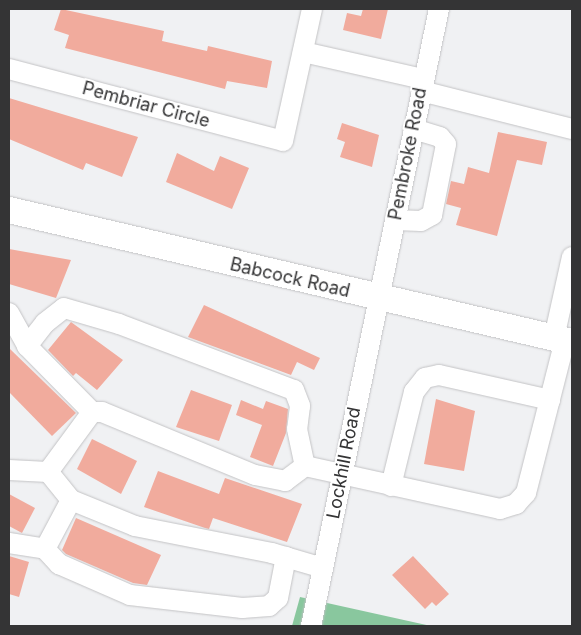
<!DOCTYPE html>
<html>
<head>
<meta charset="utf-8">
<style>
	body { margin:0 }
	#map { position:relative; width:581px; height:635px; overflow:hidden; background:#f0f1f3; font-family:Inter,sans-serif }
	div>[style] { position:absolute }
	.forest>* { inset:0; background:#89c79e }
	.building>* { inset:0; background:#f1ab9d }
	.roads { filter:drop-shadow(0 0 1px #c3c3c5) drop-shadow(0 0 1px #c3c3c5) }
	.minor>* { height:20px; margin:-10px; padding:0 10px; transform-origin:10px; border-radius:10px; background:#fff }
	.major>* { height:26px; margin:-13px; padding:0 13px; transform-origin:13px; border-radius:13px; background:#fff }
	span { translate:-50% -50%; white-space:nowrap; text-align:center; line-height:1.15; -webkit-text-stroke:4px #fff; paint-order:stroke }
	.street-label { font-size:18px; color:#343435 }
	.frame { position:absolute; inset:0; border:10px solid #343435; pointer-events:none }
</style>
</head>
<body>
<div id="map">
	<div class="forest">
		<div style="clip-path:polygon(300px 597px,431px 626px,292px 626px)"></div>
	</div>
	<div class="building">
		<div style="clip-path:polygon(61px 9px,164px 31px,162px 41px,207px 51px,208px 46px,272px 61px,267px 88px,227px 81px,225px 89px,65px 48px,69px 35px,54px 30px)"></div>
		<div style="clip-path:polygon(363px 9px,388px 9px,381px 39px,343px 30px,347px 13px,361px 16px)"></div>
		<div style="clip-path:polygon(9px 98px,138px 137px,122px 177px,86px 163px,83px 170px,9px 139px)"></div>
		<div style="clip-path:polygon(342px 123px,379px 135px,372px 167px,340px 157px,345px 142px,337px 139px)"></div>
		<div style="clip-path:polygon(498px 132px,547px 142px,542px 165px,517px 160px,497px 236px,456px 225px,461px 208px,446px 204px,451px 181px,464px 184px,468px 167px,489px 173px)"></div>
		<div style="clip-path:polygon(177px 153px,214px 171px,220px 156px,249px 168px,232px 209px,166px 182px)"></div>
		<div style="clip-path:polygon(9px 249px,71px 260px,56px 298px,9px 284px)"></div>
		<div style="clip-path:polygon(204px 305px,320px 358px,314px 370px,297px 362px,291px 375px,188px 337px)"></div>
		<div style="clip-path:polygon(71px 322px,123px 360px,97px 390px,76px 373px,73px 376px,48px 350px)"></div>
		<div style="clip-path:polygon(9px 348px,76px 413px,52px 436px,9px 392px)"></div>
		<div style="clip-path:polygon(191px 390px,232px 405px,219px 441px,176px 427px)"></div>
		<div style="clip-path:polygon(436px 399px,475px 411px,464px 471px,424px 464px)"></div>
		<div style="clip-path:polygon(241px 400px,263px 409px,266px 401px,288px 409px,286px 433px,273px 466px,250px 457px,262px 425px,236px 415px)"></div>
		<div style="clip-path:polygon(92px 439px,137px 461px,121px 494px,77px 469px)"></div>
		<div style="clip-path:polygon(158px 471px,219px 494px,225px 478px,302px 504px,287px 542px,213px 518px,209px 529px,205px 528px,144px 507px)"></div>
		<div style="clip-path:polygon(9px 494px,35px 508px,22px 533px,9px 526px)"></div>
		<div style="clip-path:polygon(76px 518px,161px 555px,147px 585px,133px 583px,66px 554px,62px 550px)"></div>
		<div style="clip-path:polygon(9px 556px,29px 562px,19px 597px,9px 594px)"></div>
		<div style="clip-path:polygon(413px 556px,449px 594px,436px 606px,432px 602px,425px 609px,392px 575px)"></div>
	</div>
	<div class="roads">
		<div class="minor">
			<div style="left:303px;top:52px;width:123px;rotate:12.7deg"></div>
			<div style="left:9px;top:69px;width:283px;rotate:14.7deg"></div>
			<div style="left:283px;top:141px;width:135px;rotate:-77.6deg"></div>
			<div style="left:421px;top:91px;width:156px;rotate:14.1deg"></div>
			<div style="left:395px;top:220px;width:26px;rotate:2deg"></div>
			<div style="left:421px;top:221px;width:13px;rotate:-29deg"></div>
			<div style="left:432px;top:215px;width:72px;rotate:-78.8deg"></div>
			<div style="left:446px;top:144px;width:9px;rotate:-131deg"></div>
			<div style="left:440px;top:137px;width:28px;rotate:-163deg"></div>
			<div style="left:9px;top:313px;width:38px;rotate:61deg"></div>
			<div style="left:27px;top:346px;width:29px;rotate:-52deg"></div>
			<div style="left:45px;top:323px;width:24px;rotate:-38deg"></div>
			<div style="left:64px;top:308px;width:57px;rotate:16.2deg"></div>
			<div style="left:119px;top:324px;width:187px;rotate:20.7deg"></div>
			<div style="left:294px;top:390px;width:17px;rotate:69deg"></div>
			<div style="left:300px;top:406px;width:23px;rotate:97deg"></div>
			<div style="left:297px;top:429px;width:38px;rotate:78deg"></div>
			<div style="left:554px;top:338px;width:83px;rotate:-77.5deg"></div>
			<div style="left:27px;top:346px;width:93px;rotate:45.4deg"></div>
			<div style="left:9px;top:470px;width:39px;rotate:3deg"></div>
			<div style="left:391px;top:486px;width:97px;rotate:-76.3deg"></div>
			<div style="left:414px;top:392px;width:18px;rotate:-52deg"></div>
			<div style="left:425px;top:378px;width:14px;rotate:-12deg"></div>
			<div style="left:439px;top:375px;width:114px;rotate:12.7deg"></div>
			<div style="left:9px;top:543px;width:36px;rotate:9deg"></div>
			<div style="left:45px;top:549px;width:55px;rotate:-62deg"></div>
			<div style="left:45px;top:549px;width:21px;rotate:47deg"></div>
			<div style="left:59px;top:564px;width:77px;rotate:23.6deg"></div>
			<div style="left:130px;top:595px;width:113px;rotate:6.6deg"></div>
			<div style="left:242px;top:608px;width:27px;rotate:-4deg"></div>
			<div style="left:269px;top:606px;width:12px;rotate:-42deg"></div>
			<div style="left:278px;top:598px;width:42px;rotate:-79deg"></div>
			<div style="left:323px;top:568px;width:53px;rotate:-163.6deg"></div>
			<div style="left:272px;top:553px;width:140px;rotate:-168.9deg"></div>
			<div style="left:135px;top:526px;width:69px;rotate:-157.9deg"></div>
			<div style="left:71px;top:500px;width:36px;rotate:-129deg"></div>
			<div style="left:48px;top:472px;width:74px;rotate:-53.7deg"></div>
			<div style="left:92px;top:412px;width:10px"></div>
			<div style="left:102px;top:412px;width:165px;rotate:22.4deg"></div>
			<div style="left:255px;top:475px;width:31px;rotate:11deg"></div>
			<div style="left:285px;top:481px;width:25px;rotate:-37deg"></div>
			<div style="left:305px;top:466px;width:200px;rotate:12.4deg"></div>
			<div style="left:500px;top:509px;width:17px;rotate:-17deg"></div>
			<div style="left:516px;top:504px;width:15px;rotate:-48deg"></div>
			<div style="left:526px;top:493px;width:158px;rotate:-75.7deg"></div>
			<div style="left:311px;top:626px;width:630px;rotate:-78.28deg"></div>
		</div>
		<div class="major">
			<div style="left:9px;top:210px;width:578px;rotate:13.2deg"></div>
		</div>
	</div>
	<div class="street-label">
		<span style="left:146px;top:105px;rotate:15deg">Pembriar Circle</span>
		<span style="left:408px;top:154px;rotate:-79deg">Pembroke Road</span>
		<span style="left:290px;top:278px;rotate:13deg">Babcock Road</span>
		<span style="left:344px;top:463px;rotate:-79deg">Lockhill Road</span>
	</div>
	<div class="frame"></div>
</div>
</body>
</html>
